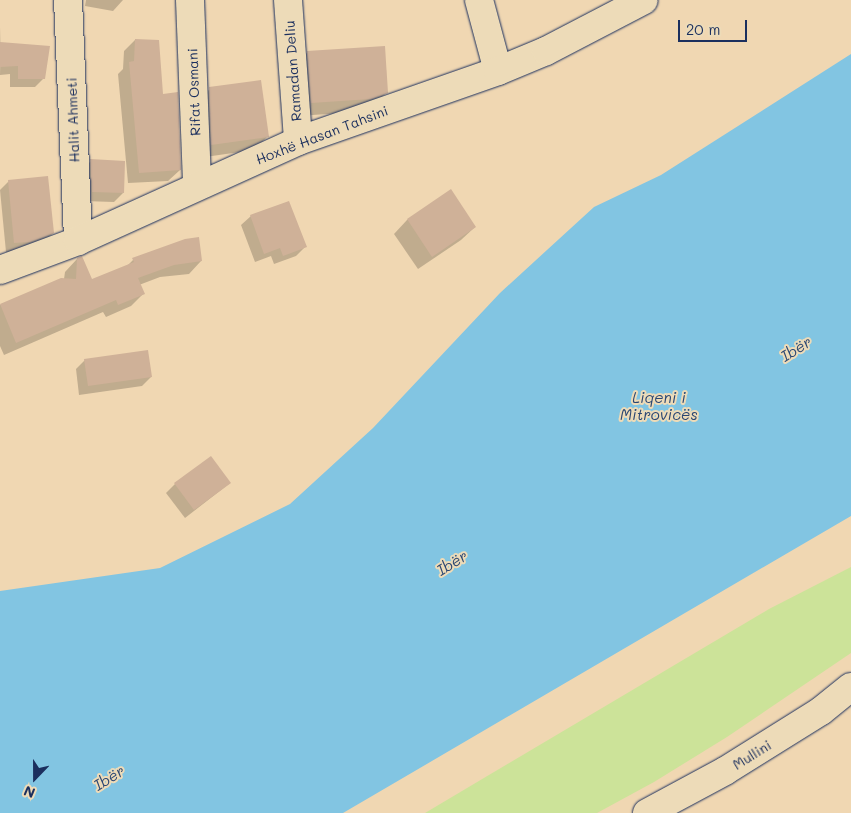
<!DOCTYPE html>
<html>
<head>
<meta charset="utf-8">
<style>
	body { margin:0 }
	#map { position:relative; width:851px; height:813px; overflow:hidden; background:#f0d7b2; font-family:Mali,sans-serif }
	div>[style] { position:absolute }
	.green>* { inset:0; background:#cce399 }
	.water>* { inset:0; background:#82c5e2 }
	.shadow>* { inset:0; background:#0003 }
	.building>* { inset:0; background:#cfb198 }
	.roads { filter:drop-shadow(0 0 1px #1b2f5e) drop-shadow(0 0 1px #1b2f5e) }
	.minor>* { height:28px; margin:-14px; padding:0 14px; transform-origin:14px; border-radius:14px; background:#eddbb8 }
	span { translate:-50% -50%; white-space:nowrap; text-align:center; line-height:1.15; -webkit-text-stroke:4px #eddbb8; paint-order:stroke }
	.street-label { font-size:14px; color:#1b2f5e }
	.water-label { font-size:15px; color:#2a4672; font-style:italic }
	.north { position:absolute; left:10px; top:753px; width:50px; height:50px; -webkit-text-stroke:4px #eddbb8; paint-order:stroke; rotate:202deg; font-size:14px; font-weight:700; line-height:20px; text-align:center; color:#1b2f5e }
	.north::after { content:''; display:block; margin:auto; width:18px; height:22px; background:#1b2f5e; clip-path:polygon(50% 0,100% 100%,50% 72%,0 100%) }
	.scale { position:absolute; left:678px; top:20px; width:69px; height:22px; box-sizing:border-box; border:2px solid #1b2f5e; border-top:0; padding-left:6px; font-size:15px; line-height:18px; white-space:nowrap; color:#1b2f5e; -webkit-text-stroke:4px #eddbb8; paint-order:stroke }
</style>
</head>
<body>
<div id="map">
	<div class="green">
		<div style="clip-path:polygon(851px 567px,851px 653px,727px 737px,654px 782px,597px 813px,425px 813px,769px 609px)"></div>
	</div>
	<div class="water">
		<div style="clip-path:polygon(851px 54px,851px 516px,343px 813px,0 813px,0 591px,160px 568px,290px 504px,373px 428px,500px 293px,594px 207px,661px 175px)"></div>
	</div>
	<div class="shadow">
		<div style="clip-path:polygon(86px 0,123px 0,113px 11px,85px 6px)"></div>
		<div style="clip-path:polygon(1px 26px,1px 43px,43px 79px,35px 87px,10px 87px,10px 74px,0 75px)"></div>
		<div style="clip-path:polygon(135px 40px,162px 95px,180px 170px,168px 181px,128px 183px,118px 74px,123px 69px,124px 51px)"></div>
		<div style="clip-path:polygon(308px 52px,387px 92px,373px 106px,356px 112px,298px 116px,294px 65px)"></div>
		<div style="clip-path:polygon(210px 89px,267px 137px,254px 150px,198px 158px,196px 102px)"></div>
		<div style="clip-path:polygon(91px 161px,123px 193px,114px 202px,83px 201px,82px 170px)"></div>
		<div style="clip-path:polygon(9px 181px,53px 233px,44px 242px,20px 251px,6px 252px,0 190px)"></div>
		<div style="clip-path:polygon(450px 191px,475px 227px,461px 240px,418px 269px,394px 234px,407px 220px)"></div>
		<div style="clip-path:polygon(251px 216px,305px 247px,296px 256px,274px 264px,271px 256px,255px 262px,241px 225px)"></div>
		<div style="clip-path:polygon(77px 259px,91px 281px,127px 266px,133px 260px,201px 261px,189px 274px,160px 277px,139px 285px,143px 294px,131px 306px,106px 317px,103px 312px,4px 355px,0 346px,0 305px,64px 279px,65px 272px)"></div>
		<div style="clip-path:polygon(85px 360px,151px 377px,142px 386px,79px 395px,76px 369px)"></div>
		<div style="clip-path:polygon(230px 483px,185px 518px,166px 493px,175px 484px)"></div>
	</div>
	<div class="building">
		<div style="clip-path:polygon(135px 39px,159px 40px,163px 94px,178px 92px,181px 170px,139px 173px,129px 62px,134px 61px)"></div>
		<div style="clip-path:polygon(0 42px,50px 46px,45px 79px,18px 79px,18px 66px,0 67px)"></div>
		<div style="clip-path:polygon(385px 46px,388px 93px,371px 99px,311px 103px,307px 51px)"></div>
		<div style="clip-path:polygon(261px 80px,269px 137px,211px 145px,209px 87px)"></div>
		<div style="clip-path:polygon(90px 159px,125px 161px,124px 193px,92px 192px)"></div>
		<div style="clip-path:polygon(48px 176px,54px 233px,30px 242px,14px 243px,8px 180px)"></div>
		<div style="clip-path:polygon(451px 189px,476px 227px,432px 257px,407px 219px)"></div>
		<div style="clip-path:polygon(289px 201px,307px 247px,283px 256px,280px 248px,264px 254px,250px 215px)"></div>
		<div style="clip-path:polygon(199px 237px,202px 261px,174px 265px,138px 278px,145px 294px,118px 305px,116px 300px,16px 343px,0 304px,61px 278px,76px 279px,77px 258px,82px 256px,92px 279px,134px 262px,132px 258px,185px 239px)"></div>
		<div style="clip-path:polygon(148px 350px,152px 377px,88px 386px,84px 359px)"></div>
		<div style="clip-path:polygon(211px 456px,231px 483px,194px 510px,174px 483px)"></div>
	</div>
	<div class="roads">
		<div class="minor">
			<div style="left:68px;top:0;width:241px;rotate:87.6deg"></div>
			<div style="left:190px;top:0;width:184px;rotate:87.8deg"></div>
			<div style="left:288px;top:0;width:141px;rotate:85.9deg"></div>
			<div style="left:479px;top:0;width:73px;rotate:75deg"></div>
			<div style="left:0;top:270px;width:83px;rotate:-20.4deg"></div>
			<div style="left:78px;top:241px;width:242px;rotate:-24.4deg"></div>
			<div style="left:298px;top:141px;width:212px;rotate:-19.3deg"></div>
			<div style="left:498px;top:71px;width:52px;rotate:-22.6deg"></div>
			<div style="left:546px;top:51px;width:110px;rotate:-27.5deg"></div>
			<div style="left:647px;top:813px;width:89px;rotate:-28.3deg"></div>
			<div style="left:725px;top:771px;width:113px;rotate:-32deg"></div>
			<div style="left:821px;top:711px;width:38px;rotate:-39deg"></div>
		</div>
	</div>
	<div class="street-label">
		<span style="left:293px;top:71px;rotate:-94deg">Ramadan Deliu</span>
		<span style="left:194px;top:92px;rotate:-92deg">Rifat Osmani</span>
		<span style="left:73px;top:120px;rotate:-92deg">Halit Ahmeti</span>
		<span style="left:322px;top:135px;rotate:-21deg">Hoxhë Hasan Tahsini</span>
		<span style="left:752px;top:755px;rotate:-32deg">Mullini</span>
	</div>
	<div class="water-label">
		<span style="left:796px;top:349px;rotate:-32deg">Ibër</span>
		<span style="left:659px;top:406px">Liqeni i<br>Mitrovicës</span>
		<span style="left:452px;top:563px;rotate:-32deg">Ibër</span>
		<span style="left:109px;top:778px;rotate:-32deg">Ibër</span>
	</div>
	<div class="north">N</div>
	<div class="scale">20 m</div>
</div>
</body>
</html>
